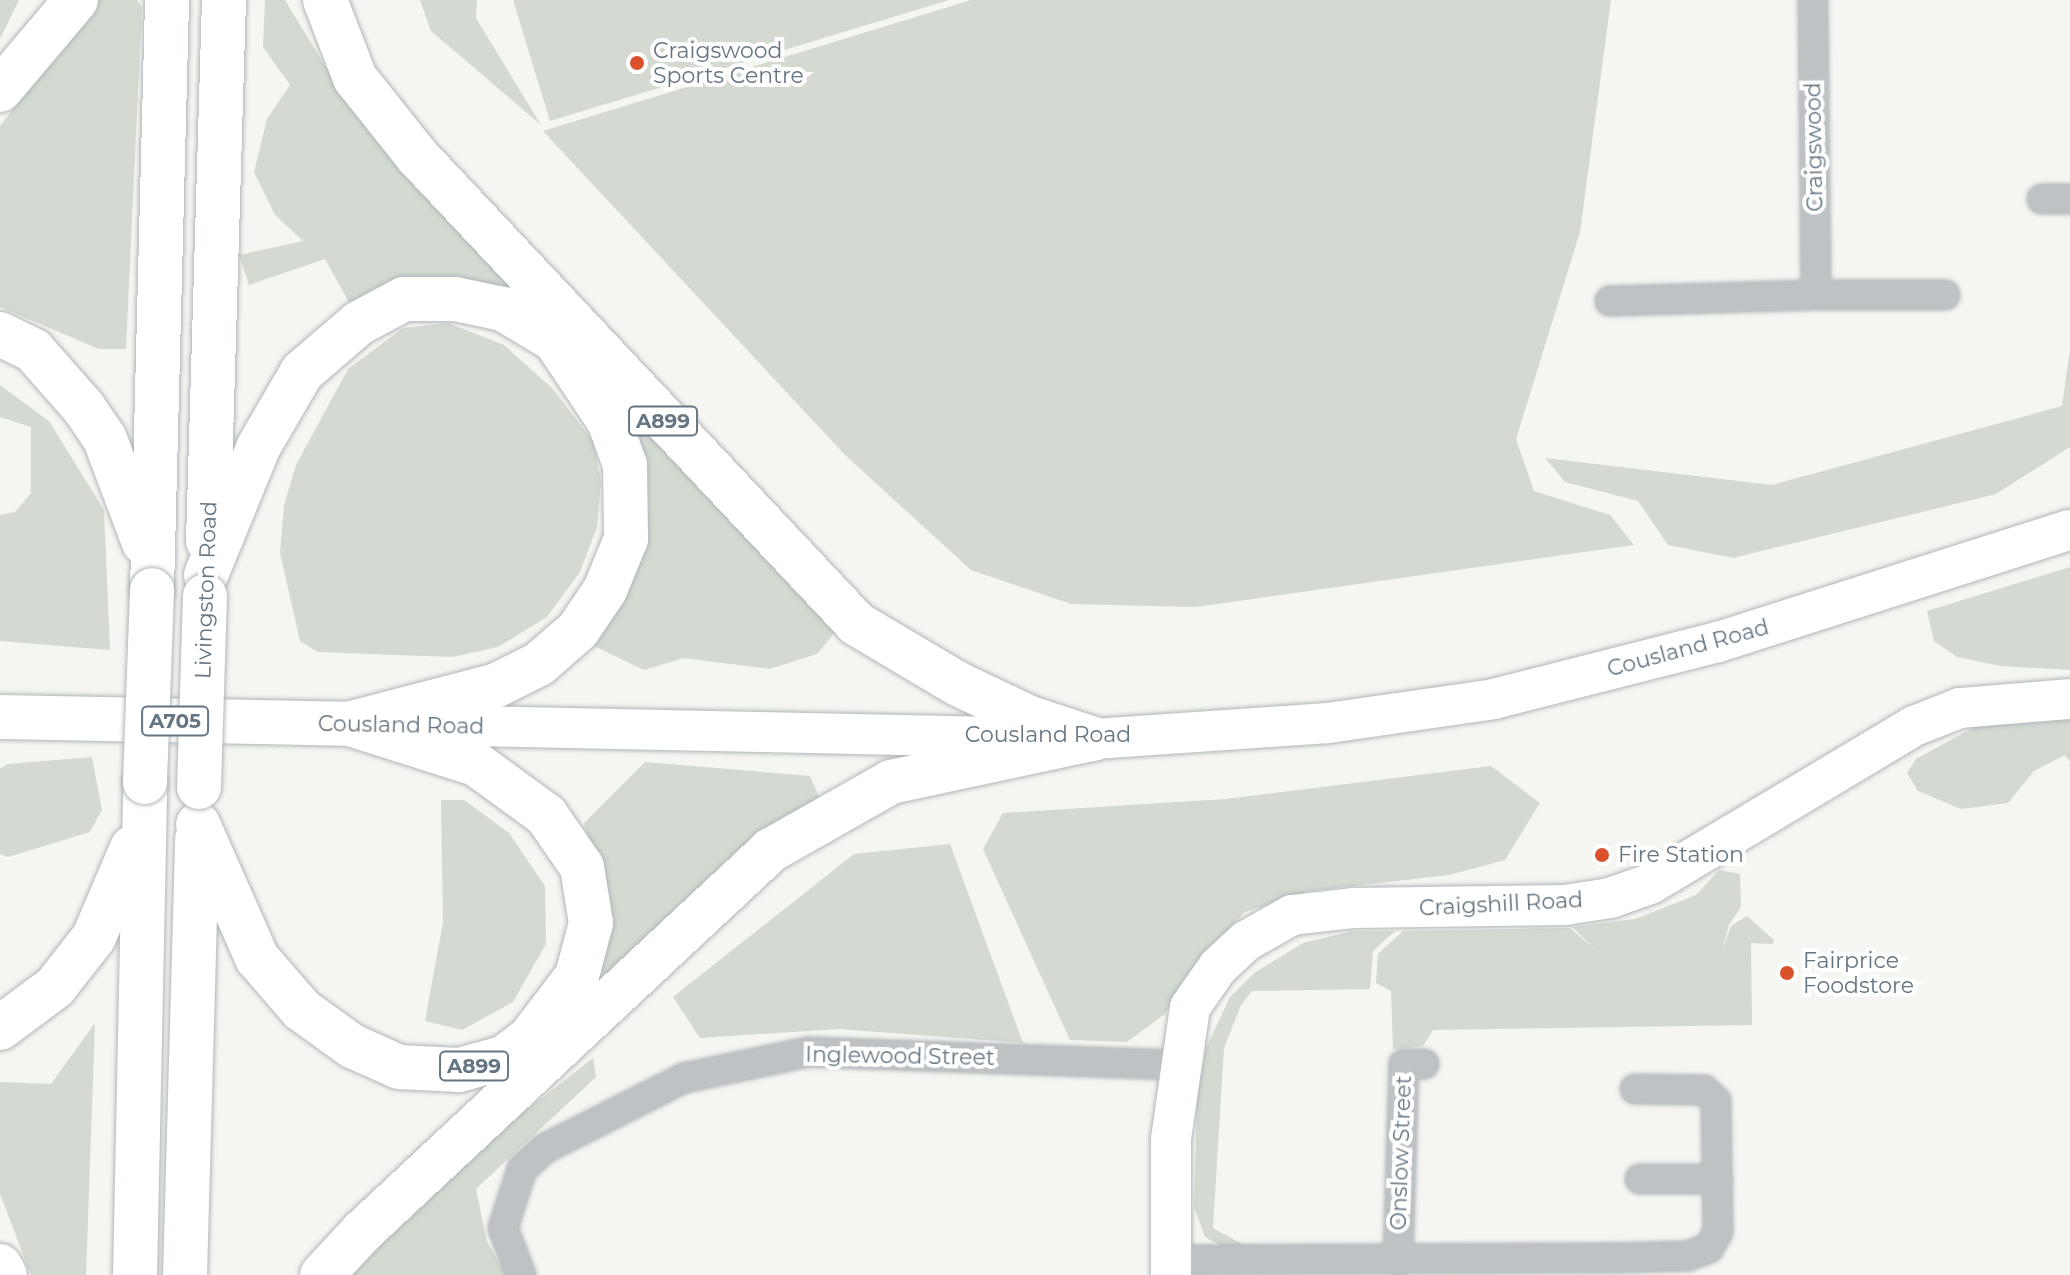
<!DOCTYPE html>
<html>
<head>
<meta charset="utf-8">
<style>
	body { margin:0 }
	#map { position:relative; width:2070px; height:1275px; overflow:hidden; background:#f5f5f1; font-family:Montserrat,sans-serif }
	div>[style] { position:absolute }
	.green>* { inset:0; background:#d4dad1 }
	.roads { filter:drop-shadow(0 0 2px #b0b6ba) drop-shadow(0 0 2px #b0b6ba) }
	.street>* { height:28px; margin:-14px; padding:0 14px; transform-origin:14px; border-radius:14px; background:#bec2c5 }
	.secondary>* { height:40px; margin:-20px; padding:0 20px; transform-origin:20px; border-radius:20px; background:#fff }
	.primary>* { height:44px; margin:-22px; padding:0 22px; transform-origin:22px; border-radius:22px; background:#fff }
	.bridges { filter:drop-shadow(0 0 2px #b1b6b9) drop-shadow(0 0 2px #b1b6b9) }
	.primary-bridge>* { height:44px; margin:-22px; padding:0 22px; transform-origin:22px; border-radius:22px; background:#fff }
	.dots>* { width:22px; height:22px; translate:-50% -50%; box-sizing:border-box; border:4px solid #fff; border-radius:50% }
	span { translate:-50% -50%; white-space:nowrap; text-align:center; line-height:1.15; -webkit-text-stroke:8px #fff; paint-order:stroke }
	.shield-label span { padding:2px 6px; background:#fff; border:2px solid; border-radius:6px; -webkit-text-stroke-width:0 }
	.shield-label { font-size:20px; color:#657581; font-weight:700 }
	.poi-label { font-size:22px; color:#657581 }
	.left { translate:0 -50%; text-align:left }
	.street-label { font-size:22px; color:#657581 }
</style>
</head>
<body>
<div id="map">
	<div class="green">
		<div style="clip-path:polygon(0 0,19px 0,0 39px)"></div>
		<div style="clip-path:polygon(97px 0,137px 0,142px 7px,126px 349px,99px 349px,0 307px,0 126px)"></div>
		<div style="clip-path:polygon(265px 0,285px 0,327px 69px,526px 294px,455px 280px,376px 288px,350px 304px,325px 259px,249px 285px,239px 255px,303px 241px,275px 215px,254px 172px,267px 119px,290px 85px,263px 47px)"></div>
		<div style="clip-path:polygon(420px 0,477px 0,476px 18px,541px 125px,431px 31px)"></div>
		<div style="clip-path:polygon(513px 0,949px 0,550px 121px)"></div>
		<div style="clip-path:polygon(971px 0,1611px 0,1580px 232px,1516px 439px,1534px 491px,1610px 515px,1634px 545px,1196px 607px,1071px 604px,971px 570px,845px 455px,543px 131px)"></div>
		<div style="clip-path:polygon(448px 323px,504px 345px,552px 388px,593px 441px,601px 482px,597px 527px,580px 572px,547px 617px,498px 647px,452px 657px,318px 652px,300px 641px,280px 553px,284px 505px,296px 465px,348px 369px,403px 328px)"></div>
		<div style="clip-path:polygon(2070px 349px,2070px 447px,1996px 494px,1733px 558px,1668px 545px,1638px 501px,1565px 482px,1545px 458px,1772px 485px,2062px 406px)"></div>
		<div style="clip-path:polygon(0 385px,49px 421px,104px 510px,110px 650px,0 641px,0 515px,15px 512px,31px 493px,31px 427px,0 417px)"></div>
		<div style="clip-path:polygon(637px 414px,836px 631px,817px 654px,770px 669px,684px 658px,644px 670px,592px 645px,647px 499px)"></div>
		<div style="clip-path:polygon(2070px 567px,2070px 670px,2001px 666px,1957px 657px,1934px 641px,1927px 611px)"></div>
		<div style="clip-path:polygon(2070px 718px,2070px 762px,2065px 755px,2034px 771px,2008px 803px,1961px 809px,1918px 791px,1907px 773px,1916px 759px,1976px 726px)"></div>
		<div style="clip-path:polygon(92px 757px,102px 810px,90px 832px,8px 857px,0 854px,0 769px,8px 764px)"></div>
		<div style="clip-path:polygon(645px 762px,810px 776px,820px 799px,607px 975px,594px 963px,608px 910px,584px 823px)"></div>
		<div style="clip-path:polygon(1491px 766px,1540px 803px,1505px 860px,1449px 875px,1309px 891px,1245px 912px,1197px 962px,1165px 1014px,1127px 1042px,1070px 1040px,983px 849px,1003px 813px,1225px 799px)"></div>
		<div style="clip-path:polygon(441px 800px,464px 800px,509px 833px,545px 886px,546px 944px,513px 1002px,462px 1030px,425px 1021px,443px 922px)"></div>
		<div style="clip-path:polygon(950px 844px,1023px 1043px,838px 1029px,700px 1038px,673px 997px,854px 854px)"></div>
		<div style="clip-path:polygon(1719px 870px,1740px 874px,1741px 907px,1729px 925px,1722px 951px,1731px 926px,1747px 916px,1774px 940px,1773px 944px,1751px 943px,1752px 1025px,1433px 1030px,1423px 1046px,1393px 1049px,1391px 991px,1376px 983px,1378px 954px,1403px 931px,1570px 928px,1596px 950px,1572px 927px,1635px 919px,1696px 895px)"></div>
		<div style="clip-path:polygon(1353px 931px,1395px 931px,1373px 951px,1370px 989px,1252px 991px,1241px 1005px,1224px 1048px,1213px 1228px,1242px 1244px,1242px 1251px,1228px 1250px,1205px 1237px,1194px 1208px,1197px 1098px,1206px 1048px,1230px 997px,1254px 973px,1303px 943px)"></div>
		<div style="clip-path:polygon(95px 1023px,86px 1275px,31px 1275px,0 1194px,0 1082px,51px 1084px)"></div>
		<div style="clip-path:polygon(593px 1058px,596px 1077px,476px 1189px,487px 1242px,507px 1275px,343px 1275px,393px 1215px)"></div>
	</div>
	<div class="roads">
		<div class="street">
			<div style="left:2042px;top:199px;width:28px"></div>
			<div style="left:1816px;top:295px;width:129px"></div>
			<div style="left:1610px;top:301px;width:206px;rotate:-1.7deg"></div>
			<div style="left:1816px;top:295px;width:295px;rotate:-90.6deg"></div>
			<div style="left:1640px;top:1179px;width:78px"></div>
			<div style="left:1171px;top:1260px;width:447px;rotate:-0.3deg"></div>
			<div style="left:1618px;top:1258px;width:70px;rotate:-1.6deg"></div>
			<div style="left:1688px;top:1256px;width:22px;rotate:-21deg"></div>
			<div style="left:1709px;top:1248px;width:18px;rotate:-61deg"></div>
			<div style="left:1718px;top:1232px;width:131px;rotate:-90.9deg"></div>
			<div style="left:1716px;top:1101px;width:16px;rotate:-137deg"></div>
			<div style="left:1704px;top:1090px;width:69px;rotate:-179.2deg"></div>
			<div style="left:1398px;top:1262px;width:198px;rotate:-88.3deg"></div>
			<div style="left:1404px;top:1064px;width:20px"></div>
			<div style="left:521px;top:1275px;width:50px;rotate:-111deg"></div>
			<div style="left:503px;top:1228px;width:62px;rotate:-72.1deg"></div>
			<div style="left:522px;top:1169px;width:30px;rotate:-42deg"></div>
			<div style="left:544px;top:1149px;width:157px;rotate:-26.9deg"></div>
			<div style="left:684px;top:1078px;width:127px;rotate:-11.8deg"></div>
			<div style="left:808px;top:1052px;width:370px;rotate:2deg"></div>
		</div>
		<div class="secondary">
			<div style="left:377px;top:724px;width:717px;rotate:1.2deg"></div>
			<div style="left:1094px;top:739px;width:235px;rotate:-3.9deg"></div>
			<div style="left:1328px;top:723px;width:168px;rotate:-8.2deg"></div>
			<div style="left:1494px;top:699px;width:231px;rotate:-14.3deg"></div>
			<div style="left:1718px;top:642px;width:369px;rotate:-17.7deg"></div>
			<div style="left:1171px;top:1275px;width:136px;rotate:-90deg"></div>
			<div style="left:1171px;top:1139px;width:133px;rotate:-81.8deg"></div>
			<div style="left:1190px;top:1007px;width:49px;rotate:-55deg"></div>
			<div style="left:1218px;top:967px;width:38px;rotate:-43deg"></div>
			<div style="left:1246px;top:941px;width:53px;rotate:-29.5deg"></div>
			<div style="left:1292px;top:915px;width:61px;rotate:-6.5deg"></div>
			<div style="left:1353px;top:908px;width:212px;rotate:-0.8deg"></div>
			<div style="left:1565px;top:905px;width:46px;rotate:-8.8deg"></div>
			<div style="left:1610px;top:898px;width:42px;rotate:-19.3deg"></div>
			<div style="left:1650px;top:884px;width:308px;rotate:-30.9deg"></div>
			<div style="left:1914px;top:726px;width:49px;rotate:-21.4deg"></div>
			<div style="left:1960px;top:708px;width:110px;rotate:-4.7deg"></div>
		</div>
		<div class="primary">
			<div style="left:325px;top:0;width:84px;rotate:69deg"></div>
			<div style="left:355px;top:78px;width:100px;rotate:51.5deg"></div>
			<div style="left:417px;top:156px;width:642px;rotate:46.77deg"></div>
			<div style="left:857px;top:624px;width:117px;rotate:30.7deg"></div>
			<div style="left:958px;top:684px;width:80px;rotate:25.3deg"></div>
			<div style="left:1030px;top:718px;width:67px;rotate:18.2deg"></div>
			<div style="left:0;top:90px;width:118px;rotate:-49.8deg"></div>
			<div style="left:0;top:334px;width:37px;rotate:26deg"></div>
			<div style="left:33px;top:350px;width:77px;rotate:48.7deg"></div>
			<div style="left:84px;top:408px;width:37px;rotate:56deg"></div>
			<div style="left:105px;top:439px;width:111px;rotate:69.4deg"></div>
			<div style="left:208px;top:541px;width:541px;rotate:-88.31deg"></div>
			<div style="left:206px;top:575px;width:139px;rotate:-67.7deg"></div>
			<div style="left:259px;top:446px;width:86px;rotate:-59.8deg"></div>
			<div style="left:302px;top:372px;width:75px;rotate:-40.7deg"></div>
			<div style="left:359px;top:323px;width:51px;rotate:-28.1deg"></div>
			<div style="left:404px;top:299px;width:51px"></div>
			<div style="left:455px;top:299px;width:49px;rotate:11.8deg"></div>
			<div style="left:503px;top:309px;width:61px;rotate:30.8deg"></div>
			<div style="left:555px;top:340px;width:97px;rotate:56.3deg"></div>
			<div style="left:609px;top:421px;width:47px;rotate:70deg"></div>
			<div style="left:625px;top:465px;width:74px;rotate:89.2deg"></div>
			<div style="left:626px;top:539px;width:55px;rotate:112.4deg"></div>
			<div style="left:605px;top:590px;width:48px;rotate:124deg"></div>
			<div style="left:578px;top:630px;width:52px;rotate:138.9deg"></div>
			<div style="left:539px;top:664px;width:47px;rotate:153.4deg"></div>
			<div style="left:497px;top:685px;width:150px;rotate:165.3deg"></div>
			<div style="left:152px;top:590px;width:590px;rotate:-88.54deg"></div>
			<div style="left:0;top:717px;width:350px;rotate:1.1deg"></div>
			<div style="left:350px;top:724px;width:132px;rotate:17.6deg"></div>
			<div style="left:476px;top:764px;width:87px;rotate:36.1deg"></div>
			<div style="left:546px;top:815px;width:63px;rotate:55.3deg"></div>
			<div style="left:582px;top:867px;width:57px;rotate:80.9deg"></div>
			<div style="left:591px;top:923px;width:55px;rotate:104.8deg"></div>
			<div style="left:577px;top:976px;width:78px;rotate:127.2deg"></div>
			<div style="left:530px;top:1038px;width:34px;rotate:143deg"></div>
			<div style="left:503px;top:1058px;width:46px;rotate:164.7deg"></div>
			<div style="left:459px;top:1070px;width:60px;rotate:-177.1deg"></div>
			<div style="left:399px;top:1067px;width:51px;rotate:-155.9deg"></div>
			<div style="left:352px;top:1046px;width:62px;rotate:-144.2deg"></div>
			<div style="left:302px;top:1010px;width:69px;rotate:-130.9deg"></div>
			<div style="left:257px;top:958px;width:146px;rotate:-113.8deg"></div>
			<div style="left:0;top:1028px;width:69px;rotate:-36.7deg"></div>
			<div style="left:55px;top:987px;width:63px;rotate:-52deg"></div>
			<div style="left:94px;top:937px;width:97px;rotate:-66.9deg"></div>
			<div style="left:0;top:1266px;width:10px;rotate:61deg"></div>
			<div style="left:135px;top:1275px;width:493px;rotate:-88.8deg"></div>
			<div style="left:185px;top:1275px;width:437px;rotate:-88.4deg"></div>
			<div style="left:322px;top:1275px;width:59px;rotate:-47.1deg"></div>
			<div style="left:362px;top:1232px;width:560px;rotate:-43.05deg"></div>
			<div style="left:771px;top:850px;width:138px;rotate:-29.5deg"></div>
			<div style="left:891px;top:782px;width:206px;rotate:-12.1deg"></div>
		</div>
	</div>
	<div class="bridges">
		<div class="primary-bridge">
			<div style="left:145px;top:782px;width:192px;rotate:-87.9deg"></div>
			<div style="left:199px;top:787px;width:191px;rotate:-88.2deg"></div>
		</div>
	</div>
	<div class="dots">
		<div style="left:637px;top:63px;background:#da512c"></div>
		<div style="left:1602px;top:855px;background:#da512c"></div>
		<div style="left:1787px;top:973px;background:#da512c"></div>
	</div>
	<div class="shield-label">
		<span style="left:663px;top:421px">A899</span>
		<span style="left:175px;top:721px">A705</span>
		<span style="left:474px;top:1066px">A899</span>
	</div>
	<div class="poi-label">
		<span class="left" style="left:653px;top:63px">Craigswood<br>Sports Centre</span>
		<span class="left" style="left:1618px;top:855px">Fire Station</span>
		<span class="left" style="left:1803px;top:973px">Fairprice<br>Foodstore</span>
	</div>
	<div class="street-label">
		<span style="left:1814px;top:147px;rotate:-91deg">Craigswood</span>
		<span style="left:206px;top:590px;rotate:-88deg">Livingston Road</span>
		<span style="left:1688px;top:648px;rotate:-15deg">Cousland Road</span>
		<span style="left:401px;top:725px;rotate:1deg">Cousland Road</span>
		<span style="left:1048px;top:735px">Cousland Road</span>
		<span style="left:1501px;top:904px;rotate:-3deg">Craigshill Road</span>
		<span style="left:900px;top:1056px;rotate:1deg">Inglewood Street</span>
		<span style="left:1401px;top:1153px;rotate:-88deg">Onslow Street</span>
	</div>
</div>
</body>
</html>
